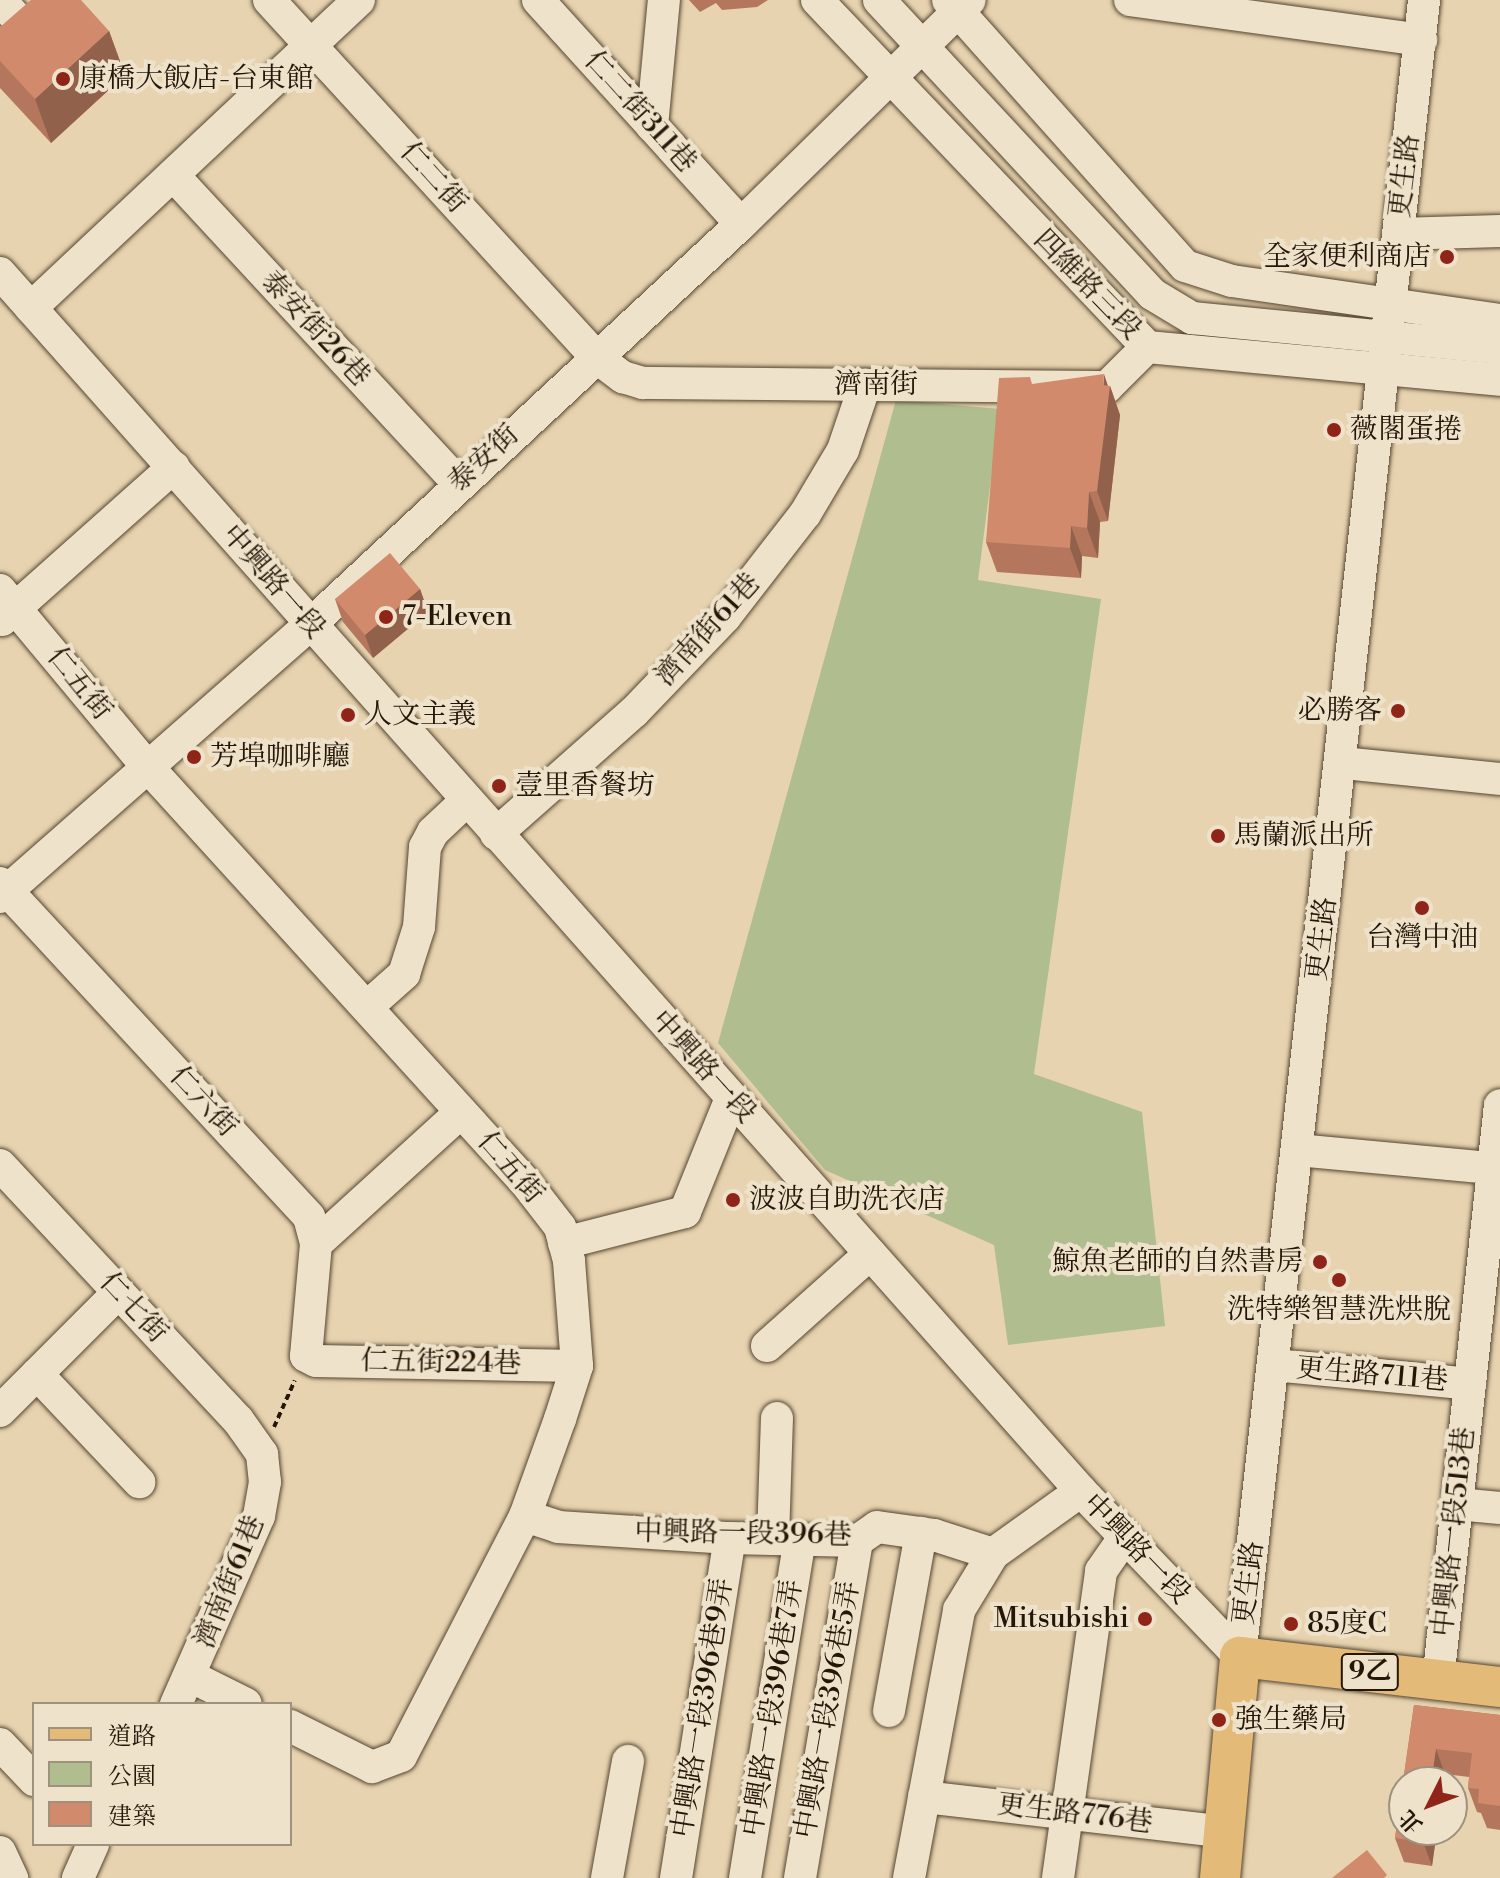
<!DOCTYPE html>
<html>
<head>
<meta charset="utf-8">
<style>
	body { margin:0 }
	#map { position:relative; width:1500px; height:1878px; overflow:hidden; background:#e7d3af; font-family:"Libre Bodoni","Noto Serif TC",serif }
	div>[style] { position:absolute }
	.green>* { inset:0; background:#b0be8f }
	.path>* { height:4px; margin-top:-2px; transform-origin:0; background:repeating-linear-gradient(90deg,#251708 0 6px,transparent 0 10px) }
	.roads { filter:drop-shadow(0 0 2px #564632) drop-shadow(0 0 2px #564632) }
	.minor>* { height:32px; margin:-16px; padding:0 16px; transform-origin:16px; border-radius:16px; background:#efe2cb }
	.major>* { height:40px; margin:-20px; padding:0 20px; transform-origin:20px; border-radius:20px; background:#e4ba78 }
	.wall>* { inset:0; background:#b4775d }
	.shaded-wall>* { inset:0; background:#92614c }
	.building>* { inset:0; background:#d18a6c }
	.dots>* { width:22px; height:22px; translate:-50% -50%; box-sizing:border-box; border:4px solid #efe2cb; border-radius:50% }
	span { translate:-50% -50%; white-space:nowrap; text-align:center; line-height:1.15; -webkit-text-stroke:8px #efe2cb; paint-order:stroke }
	.shield-label span { padding:2px 6px; background:#efe2cb; border:2px solid; border-radius:6px; -webkit-text-stroke-width:0 }
	.shield-label { font-size:26px; color:#251708; font-weight:700 }
	.poi-label { font-size:28px; color:#251708 }
	.left { translate:0 -50%; text-align:left }
	.right { translate:-100% -50%; text-align:right }
	.street-label { font-size:28px; color:#251708 }
	.legend { position:absolute; left:32px; top:1702px; width:260px; height:144px; box-sizing:border-box; background:#efe2cb; border:2px solid #9e917d; margin:0; padding:10px 14px; list-style:none; font-size:24px; color:#251708 }
	.legend li { display:flex; align-items:center; gap:16px; height:40px }
	.legend b { width:40px; border:2px solid #9e917d }
	.north { position:absolute; left:1388px; top:1766px; width:80px; height:80px; box-sizing:border-box; background:#efe2cb; border:2px solid #9e917d; border-radius:50%; rotate:228deg; font-size:22px; font-weight:700; line-height:32px; text-align:center; color:#251708 }
	.north::after { content:''; display:block; margin:auto; width:28px; height:36px; background:#8f2418; clip-path:polygon(50% 0,100% 100%,50% 72%,0 100%) }
</style>
</head>
<body>
<div id="map">
	<div class="green">
		<div style="clip-path:polygon(896px 400px,1000px 409px,978px 580px,1101px 599px,1034px 1074px,1142px 1112px,1165px 1326px,1008px 1345px,994px 1245px,825px 1170px,718px 1043px)"></div>
	</div>
	<div class="path">
		<div style="left:274px;top:1427px;width:51px;rotate:-65.9deg"></div>
	</div>
	<div class="roads">
		<div class="minor">
			<div style="left:0;top:0;width:46px;rotate:47.6deg"></div>
			<div style="left:269px;top:0;width:484px;rotate:47.5deg"></div>
			<div style="left:596px;top:357px;width:34px;rotate:37deg"></div>
			<div style="left:623px;top:377px;width:21px;rotate:17deg"></div>
			<div style="left:643px;top:383px;width:464px;rotate:0.5deg"></div>
			<div style="left:1107px;top:387px;width:57px;rotate:-45deg"></div>
			<div style="left:538px;top:0;width:302px;rotate:47.8deg"></div>
			<div style="left:817px;top:0;width:479px;rotate:46.4deg"></div>
			<div style="left:1147px;top:347px;width:355px;rotate:5.3deg"></div>
			<div style="left:879px;top:0;width:401px;rotate:47.1deg"></div>
			<div style="left:1152px;top:294px;width:47px;rotate:31deg"></div>
			<div style="left:1192px;top:318px;width:309px;rotate:5.6deg"></div>
			<div style="left:948px;top:0;width:356px;rotate:48.3deg"></div>
			<div style="left:1185px;top:266px;width:49px;rotate:17.7deg"></div>
			<div style="left:1232px;top:281px;width:271px;rotate:8.3deg"></div>
			<div style="left:1130px;top:0;width:294px;rotate:7.8deg"></div>
			<div style="left:652px;top:126px;width:127px;rotate:-84.6deg"></div>
			<div style="left:173px;top:175px;width:420px;rotate:47.2deg"></div>
			<div style="left:1398px;top:234px;width:102px;rotate:-1.7deg"></div>
			<div style="left:0;top:273px;width:1629px;rotate:48.41deg"></div>
			<div style="left:1081px;top:1491px;width:230px;rotate:46.2deg"></div>
			<div style="left:31px;top:308px;width:450px;rotate:-43.2deg"></div>
			<div style="left:0;top:590px;width:228px;rotate:50.2deg"></div>
			<div style="left:146px;top:765px;width:565px;rotate:47.73deg"></div>
			<div style="left:526px;top:1183px;width:56px;rotate:52.3deg"></div>
			<div style="left:560px;top:1227px;width:35px;rotate:75deg"></div>
			<div style="left:569px;top:1261px;width:105px;rotate:85.6deg"></div>
			<div style="left:577px;top:1366px;width:56px;rotate:107.8deg"></div>
			<div style="left:560px;top:1419px;width:103px;rotate:109.8deg"></div>
			<div style="left:525px;top:1516px;width:270px;rotate:117.3deg"></div>
			<div style="left:401px;top:1756px;width:31px;rotate:159deg"></div>
			<div style="left:372px;top:1767px;width:92px;rotate:-153.4deg"></div>
			<div style="left:2px;top:620px;width:230px;rotate:-41.7deg"></div>
			<div style="left:1343px;top:763px;width:158px;rotate:5.8deg"></div>
			<div style="left:496px;top:834px;width:184px;rotate:-41.5deg"></div>
			<div style="left:634px;top:712px;width:132px;rotate:-46.2deg"></div>
			<div style="left:725px;top:617px;width:130px;rotate:-52.2deg"></div>
			<div style="left:805px;top:514px;width:74px;rotate:-59.3deg"></div>
			<div style="left:843px;top:450px;width:69px;rotate:-71.3deg"></div>
			<div style="left:0;top:883px;width:455px;rotate:47.2deg"></div>
			<div style="left:309px;top:1217px;width:28px;rotate:75deg"></div>
			<div style="left:316px;top:1244px;width:112px;rotate:95.1deg"></div>
			<div style="left:306px;top:1356px;width:11px;rotate:27deg"></div>
			<div style="left:316px;top:1361px;width:261px;rotate:1.1deg"></div>
			<div style="left:0;top:897px;width:412px;rotate:-41.3deg"></div>
			<div style="left:310px;top:625px;width:589px;rotate:-42.93deg"></div>
			<div style="left:741px;top:224px;width:320px;rotate:-44.4deg"></div>
			<div style="left:367px;top:1007px;width:50px;rotate:-41.7deg"></div>
			<div style="left:404px;top:974px;width:49px;rotate:-72.3deg"></div>
			<div style="left:419px;top:927px;width:80px;rotate:-85.7deg"></div>
			<div style="left:425px;top:847px;width:17px;rotate:-62deg"></div>
			<div style="left:433px;top:832px;width:45px;rotate:-43.2deg"></div>
			<div style="left:1297px;top:1150px;width:204px;rotate:5.3deg"></div>
			<div style="left:0;top:1165px;width:349px;rotate:47deg"></div>
			<div style="left:238px;top:1420px;width:42px;rotate:54.8deg"></div>
			<div style="left:262px;top:1454px;width:28px;rotate:84deg"></div>
			<div style="left:265px;top:1482px;width:35px;rotate:100deg"></div>
			<div style="left:259px;top:1516px;width:206px;rotate:113.8deg"></div>
			<div style="left:564px;top:1243px;width:125px;rotate:-14.4deg"></div>
			<div style="left:685px;top:1212px;width:123px;rotate:-68deg"></div>
			<div style="left:316px;top:1244px;width:196px;rotate:-42.3deg"></div>
			<div style="left:767px;top:1346px;width:138px;rotate:-41.8deg"></div>
			<div style="left:1274px;top:1365px;width:197px;rotate:5.5deg"></div>
			<div style="left:37px;top:1374px;width:149px;rotate:46.6deg"></div>
			<div style="left:0;top:1411px;width:167px;rotate:-45deg"></div>
			<div style="left:1457px;top:1504px;width:43px;rotate:5.3deg"></div>
			<div style="left:525px;top:1516px;width:35px;rotate:18deg"></div>
			<div style="left:558px;top:1527px;width:172px;rotate:3.7deg"></div>
			<div style="left:730px;top:1538px;width:127px;rotate:1.4deg"></div>
			<div style="left:857px;top:1541px;width:24px;rotate:-35deg"></div>
			<div style="left:877px;top:1527px;width:58px;rotate:8deg"></div>
			<div style="left:934px;top:1535px;width:62px;rotate:17.9deg"></div>
			<div style="left:993px;top:1554px;width:108px;rotate:-35.6deg"></div>
			<div style="left:773px;top:1538px;width:120px;rotate:-88.1deg"></div>
			<div style="left:1240px;top:1657px;width:1667px;rotate:-83.66deg"></div>
			<div style="left:192px;top:1677px;width:60px;rotate:26.6deg"></div>
			<div style="left:1438px;top:1681px;width:579px;rotate:-83.86deg"></div>
			<div style="left:889px;top:1711px;width:181px;rotate:-79.8deg"></div>
			<div style="left:0;top:1744px;width:50px;rotate:46.6deg"></div>
			<div style="left:924px;top:1797px;width:303px;rotate:6.6deg"></div>
			<div style="left:0;top:1852px;width:29px;rotate:65deg"></div>
			<div style="left:78px;top:1878px;width:37px;rotate:-66deg"></div>
			<div style="left:607px;top:1878px;width:119px;rotate:-79.8deg"></div>
			<div style="left:676px;top:1878px;width:344px;rotate:-81deg"></div>
			<div style="left:745px;top:1878px;width:344px;rotate:-80.8deg"></div>
			<div style="left:800px;top:1878px;width:342px;rotate:-80.4deg"></div>
			<div style="left:909px;top:1878px;width:273px;rotate:-79.4deg"></div>
			<div style="left:959px;top:1610px;width:66px;rotate:-58.7deg"></div>
			<div style="left:1058px;top:1878px;width:310px;rotate:-82deg"></div>
			<div style="left:1101px;top:1571px;width:40px;rotate:-55.1deg"></div>
		</div>
		<div class="major">
			<div style="left:1220px;top:1878px;width:222px;rotate:-84.8deg"></div>
			<div style="left:1240px;top:1657px;width:262px;rotate:6.6deg"></div>
		</div>
	</div>
	<div class="wall">
		<div style="clip-path:polygon(689px 0,768px 0,757px 7px,722px 10px,716px 3px,700px 12px)"></div>
		<div style="clip-path:polygon(0 27px,109px 31px,125px 75px,51px 143px,0 88px)"></div>
		<div style="clip-path:polygon(1032px 384px,1110px 386px,1120px 415px,1108px 521px,1100px 522px,1098px 558px,1082px 556px,1081px 578px,997px 572px,986px 542px)"></div>
		<div style="clip-path:polygon(420px 589px,428px 612px,373px 658px,343px 622px,335px 599px)"></div>
		<div style="clip-path:polygon(1414px 1705px,1500px 1715px,1500px 1830px,1487px 1828px,1481px 1813px,1477px 1812px,1468px 1788px,1469px 1777px,1445px 1774px,1444px 1782px,1404px 1782px,1437px 1830px,1432px 1866px,1404px 1862px,1395px 1838px)"></div>
	</div>
	<div class="shaded-wall">
		<div style="clip-path:polygon(109px 31px,125px 75px,51px 143px,35px 99px)"></div>
		<div style="clip-path:polygon(1104px 374px,1109px 389px,1110px 386px,1120px 415px,1108px 521px,1097px 491px)"></div>
		<div style="clip-path:polygon(1089px 492px,1100px 522px,1098px 558px,1087px 528px)"></div>
		<div style="clip-path:polygon(1071px 526px,1082px 556px,1081px 578px,1070px 548px)"></div>
		<div style="clip-path:polygon(420px 589px,428px 612px,373px 658px,365px 635px)"></div>
		<div style="clip-path:polygon(1436px 1749px,1445px 1774px,1444px 1782px,1431px 1782px)"></div>
		<div style="clip-path:polygon(1425px 1830px,1437px 1830px,1432px 1866px,1423px 1842px)"></div>
	</div>
	<div class="building">
		<div style="clip-path:polygon(31px 0,81px 0,109px 31px,35px 99px,0 61px,0 27px)"></div>
		<div style="clip-path:polygon(1104px 374px,1103px 385px,1110px 386px,1097px 491px,1089px 492px,1087px 528px,1071px 526px,1070px 548px,986px 542px,999px 378px,1030px 377px,1032px 384px)"></div>
		<div style="clip-path:polygon(390px 553px,420px 589px,365px 635px,335px 599px)"></div>
		<div style="clip-path:polygon(1414px 1705px,1500px 1715px,1500px 1806px,1478px 1803px,1479px 1789px,1468px 1788px,1472px 1753px,1436px 1749px,1431px 1782px,1404px 1782px,1404px 1830px,1425px 1830px,1423px 1842px,1395px 1838px)"></div>
		<div style="clip-path:polygon(1367px 1850px,1387px 1875px,1384px 1878px,1332px 1878px)"></div>
	</div>
	<div class="dots">
		<div style="left:63px;top:79px;background:#8f2418"></div>
		<div style="left:1447px;top:257px;background:#8f2418"></div>
		<div style="left:1334px;top:430px;background:#8f2418"></div>
		<div style="left:386px;top:617px;background:#8f2418"></div>
		<div style="left:1398px;top:711px;background:#8f2418"></div>
		<div style="left:348px;top:715px;background:#8f2418"></div>
		<div style="left:194px;top:757px;background:#8f2418"></div>
		<div style="left:499px;top:786px;background:#8f2418"></div>
		<div style="left:1218px;top:836px;background:#8f2418"></div>
		<div style="left:1422px;top:908px;background:#8f2418"></div>
		<div style="left:733px;top:1200px;background:#8f2418"></div>
		<div style="left:1320px;top:1262px;background:#8f2418"></div>
		<div style="left:1339px;top:1280px;background:#8f2418"></div>
		<div style="left:1145px;top:1619px;background:#8f2418"></div>
		<div style="left:1291px;top:1624px;background:#8f2418"></div>
		<div style="left:1219px;top:1720px;background:#8f2418"></div>
	</div>
	<div class="shield-label">
		<span style="left:1370px;top:1672px">9乙</span>
	</div>
	<div class="poi-label">
		<span class="left" style="left:79px;top:79px">康橋大飯店-台東館</span>
		<span class="right" style="left:1431px;top:257px">全家便利商店</span>
		<span class="left" style="left:1350px;top:430px">薇閣蛋捲</span>
		<span class="left" style="left:402px;top:617px">7-Eleven</span>
		<span class="right" style="left:1382px;top:711px">必勝客</span>
		<span class="left" style="left:364px;top:715px">人文主義</span>
		<span class="left" style="left:210px;top:757px">芳埠咖啡廳</span>
		<span class="left" style="left:515px;top:786px">壹里香餐坊</span>
		<span class="left" style="left:1234px;top:836px">馬蘭派出所</span>
		<span style="left:1422px;top:938px">台灣中油</span>
		<span class="left" style="left:749px;top:1200px">波波自助洗衣店</span>
		<span class="right" style="left:1304px;top:1262px">鯨魚老師的自然書房</span>
		<span style="left:1339px;top:1310px">洗特樂智慧洗烘脫</span>
		<span class="right" style="left:1129px;top:1619px">Mitsubishi</span>
		<span class="left" style="left:1307px;top:1624px">85度C</span>
		<span class="left" style="left:1235px;top:1720px">強生藥局</span>
	</div>
	<div class="street-label">
		<span style="left:640px;top:112px;rotate:48deg">仁二街311巷</span>
		<span style="left:1405px;top:176px;rotate:-83deg">更生路</span>
		<span style="left:433px;top:178px;rotate:48deg">仁二街</span>
		<span style="left:1087px;top:285px;rotate:46deg">四維路三段</span>
		<span style="left:315px;top:329px;rotate:47deg">泰安街26巷</span>
		<span style="left:876px;top:385px">濟南街</span>
		<span style="left:484px;top:459px;rotate:-43deg">泰安街</span>
		<span style="left:273px;top:582px;rotate:49deg">中興路一段</span>
		<span style="left:708px;top:630px;rotate:-48deg">濟南街61巷</span>
		<span style="left:79px;top:684px;rotate:51deg">仁五街</span>
		<span style="left:1322px;top:939px;rotate:-83deg">更生路</span>
		<span style="left:703px;top:1067px;rotate:48deg">中興路一段</span>
		<span style="left:203px;top:1102px;rotate:47deg">仁六街</span>
		<span style="left:510px;top:1168px;rotate:49deg">仁五街</span>
		<span style="left:133px;top:1308px;rotate:47deg">仁七街</span>
		<span style="left:441px;top:1363px;rotate:1deg">仁五街224巷</span>
		<span style="left:1372px;top:1375px;rotate:5deg">更生路711巷</span>
		<span style="left:1454px;top:1532px;rotate:-84deg">中興路一段513巷</span>
		<span style="left:743px;top:1534px;rotate:1deg">中興路一段396巷</span>
		<span style="left:1136px;top:1549px;rotate:46deg">中興路一段</span>
		<span style="left:230px;top:1582px;rotate:-68deg">濟南街61巷</span>
		<span style="left:1249px;top:1583px;rotate:-83deg">更生路</span>
		<span style="left:703px;top:1708px;rotate:-81deg">中興路一段396巷9弄</span>
		<span style="left:773px;top:1708px;rotate:-81deg">中興路一段396巷7弄</span>
		<span style="left:828px;top:1710px;rotate:-80deg">中興路一段396巷5弄</span>
		<span style="left:1075px;top:1814px;rotate:7deg">更生路776巷</span>
	</div>
	<ul class="legend">
	<li><b style="height:10px;background:#e4ba78"></b>道路</li>
	<li><b style="height:22px;background:#b0be8f"></b>公園</li>
	<li><b style="height:22px;background:#d18a6c"></b>建築</li>
	</ul>
	<div class="north">北</div>
</div>
</body>
</html>
